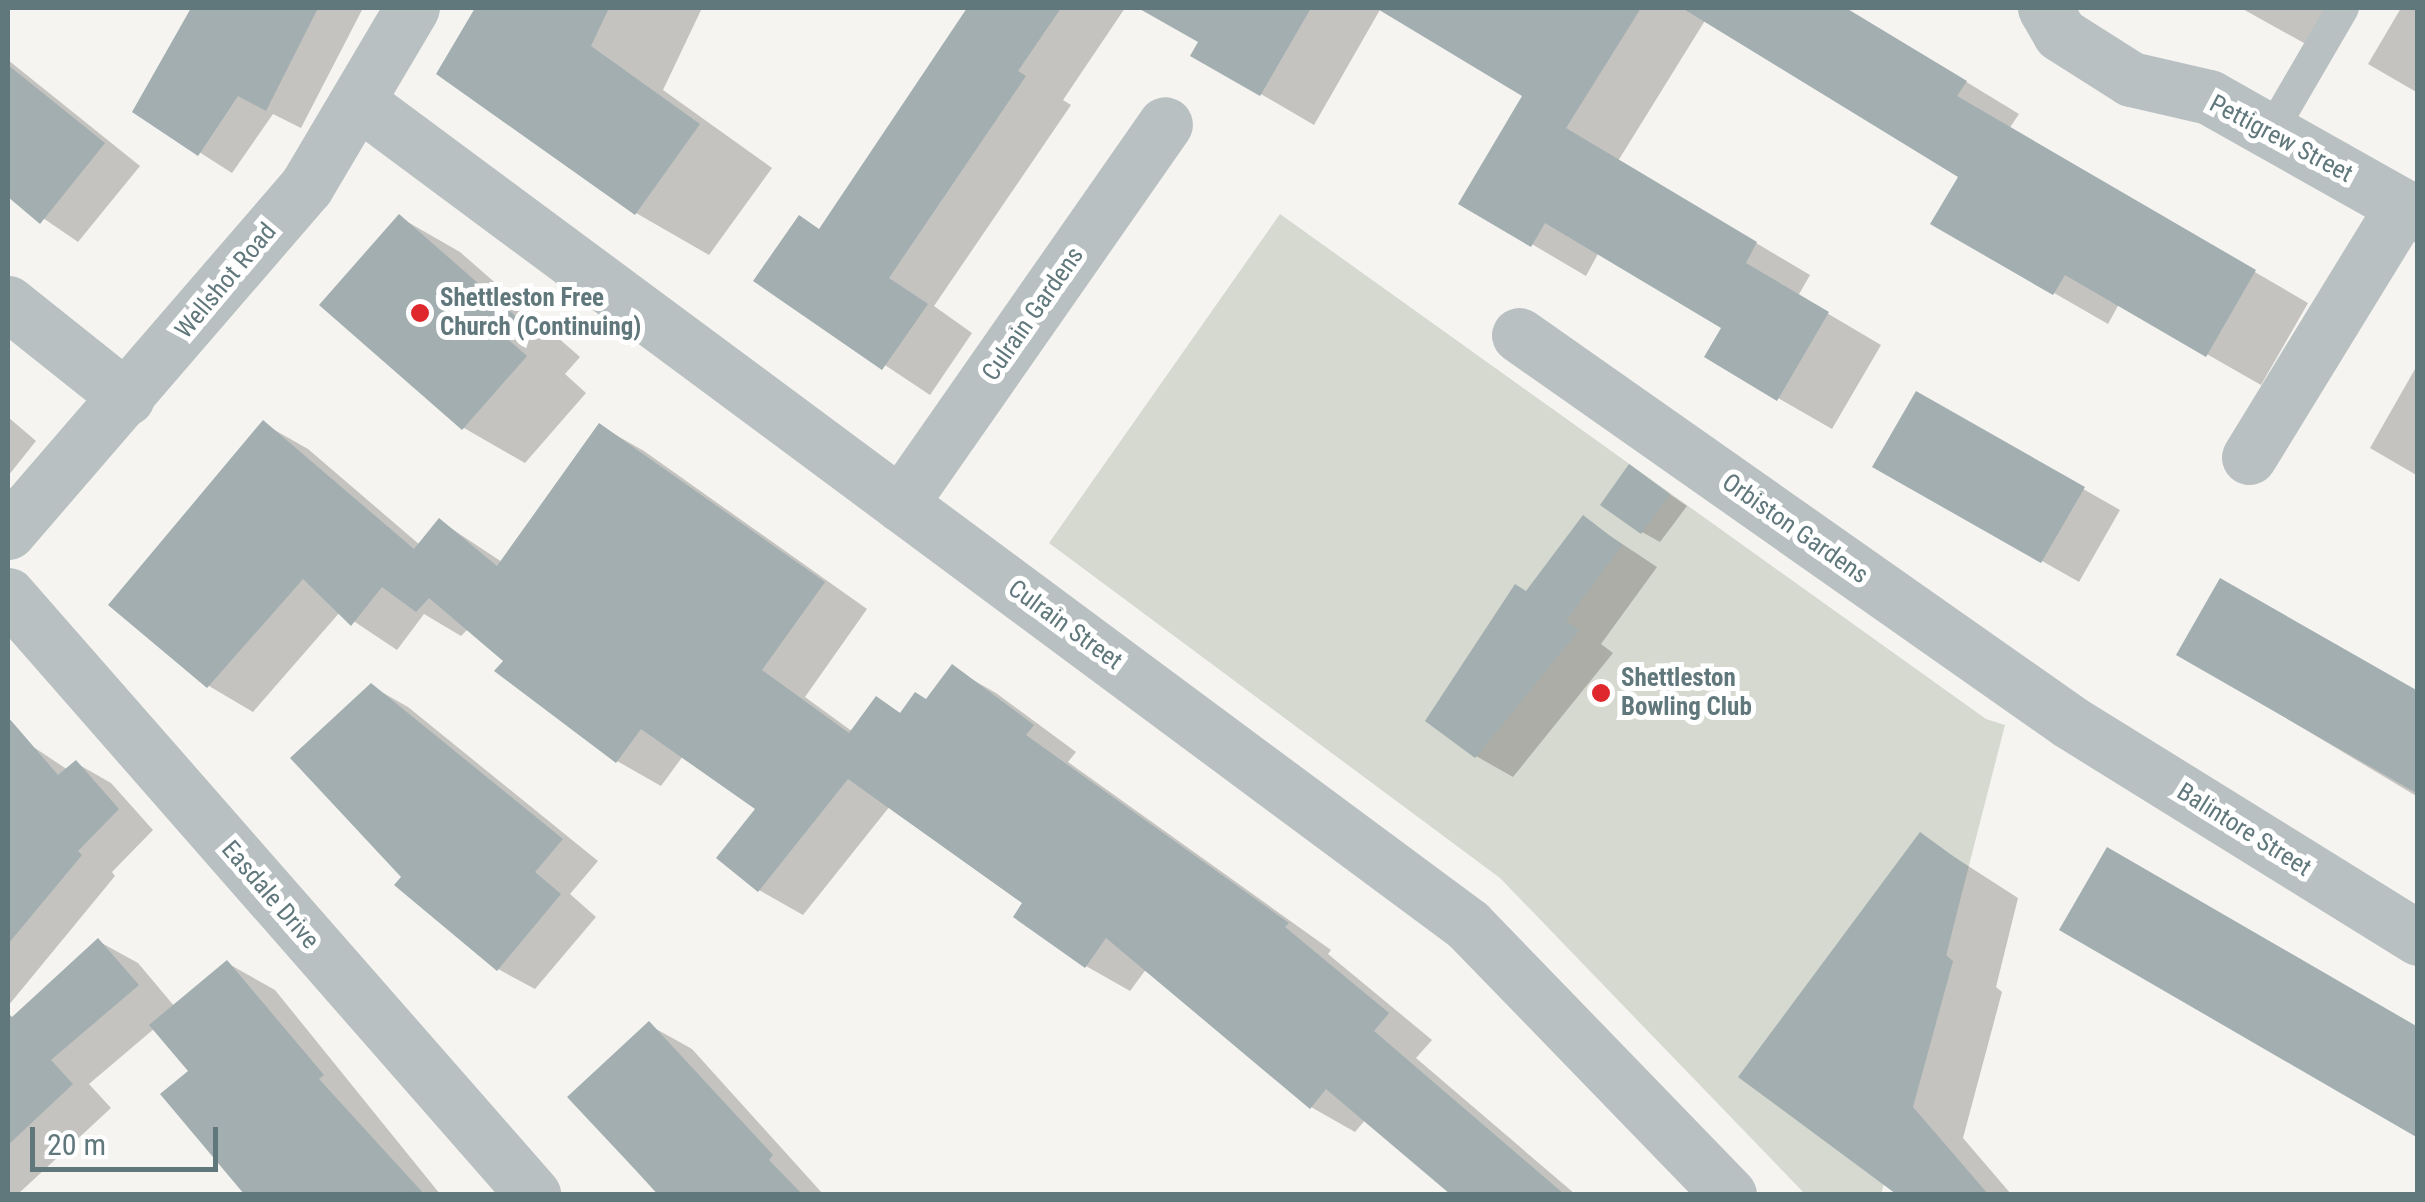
<!DOCTYPE html>
<html>
<head>
<meta charset="utf-8">
<style>
	body { margin:0 }
	#map { position:relative; width:2425px; height:1202px; overflow:hidden; background:#f5f4f1; font-family:"Roboto Condensed",sans-serif }
	div>[style] { position:absolute }
	.green>* { inset:0; background:#d6d9d0 }
	.shadow>* { inset:0; background:#0003 }
	.building>* { inset:0; background:#a2aeb0 }
	.service>* { height:32px; margin:-16px; padding:0 16px; transform-origin:16px; border-radius:16px; background:#b9c0c1 }
	.minor>* { height:55px; margin:-27.5px; padding:0 27.5px; transform-origin:27.5px; border-radius:27.5px; background:#b9c0c1 }
	.dots>* { width:28px; height:28px; translate:-50% -50%; box-sizing:border-box; border:5px solid #fff; border-radius:50% }
	span { translate:-50% -50%; white-space:nowrap; text-align:center; line-height:1.15; -webkit-text-stroke:10px #fff; paint-order:stroke }
	.street-label { font-size:25px; color:#60777b }
	.poi-label { font-size:25px; color:#60777b; font-weight:700 }
	.left { translate:0 -50%; text-align:left }
	.frame { position:absolute; inset:0; border:10px solid #60777b; pointer-events:none }
	.scale { position:absolute; left:30px; top:1127px; width:188px; height:45px; box-sizing:border-box; border:5px solid #60777b; border-top:0; padding-left:12px; font-size:30px; line-height:35px; white-space:nowrap; color:#60777b; -webkit-text-stroke:8px #fff; paint-order:stroke }
</style>
</head>
<body>
<div id="map">
	<div class="green">
		<div style="clip-path:polygon(1280px 214px,1986px 719px,2005px 725px,1946px 955px,1953px 961px,1881px 1194px,1805px 1194px,1500px 878px,1049px 543px)"></div>
	</div>
	<div class="shadow">
		<div style="clip-path:polygon(195px 8px,363px 8px,301px 128px,273px 114px,232px 173px,135px 111px)"></div>
		<div style="clip-path:polygon(478px 8px,702px 8px,663px 90px,772px 168px,709px 255px,636px 213px,439px 73px)"></div>
		<div style="clip-path:polygon(969px 8px,1125px 8px,1063px 100px,1071px 105px,934px 306px,972px 333px,930px 395px,757px 280px,821px 231px)"></div>
		<div style="clip-path:polygon(1143px 8px,1845px 8px,2019px 114px,2009px 129px,2308px 303px,2261px 385px,2119px 304px,2108px 324px,1933px 223px,1961px 176px,1706px 19px,1618px 161px,1810px 275px,1798px 296px,1881px 345px,1832px 429px,1778px 398px,1724px 327px,1599px 252px,1586px 276px,1462px 203px,1526px 95px,1381px 8px,1314px 125px,1194px 55px,1202px 42px)"></div>
		<div style="clip-path:polygon(2241px 8px,2345px 8px,2320px 52px)"></div>
		<div style="clip-path:polygon(2401px 8px,2418px 8px,2418px 93px,2368px 64px)"></div>
		<div style="clip-path:polygon(8px 60px,140px 166px,78px 242px,8px 194px)"></div>
		<div style="clip-path:polygon(399px 217px,460px 252px,580px 357px,565px 374px,586px 393px,525px 463px,464px 428px,322px 304px)"></div>
		<div style="clip-path:polygon(2415px 369px,2418px 370px,2418px 476px,2370px 448px)"></div>
		<div style="clip-path:polygon(1917px 394px,2120px 510px,2079px 582px,1876px 466px)"></div>
		<div style="clip-path:polygon(8px 417px,36px 441px,8px 476px)"></div>
		<div style="clip-path:polygon(264px 424px,308px 449px,420px 545px,440px 521px,502px 562px,600px 426px,644px 451px,867px 609px,805px 697px,853px 732px,877px 700px,902px 714px,927px 702px,952px 668px,996px 693px,1076px 752px,1068px 762px,1331px 950px,1328px 954px,1432px 1040px,1416px 1058px,1575px 1194px,1454px 1194px,1366px 1119px,1355px 1132px,1311px 1107px,1147px 968px,1130px 991px,1086px 966px,1026px 903px,890px 806px,803px 915px,759px 890px,758px 809px,683px 756px,661px 786px,617px 761px,469px 628px,461px 636px,424px 614px,397px 650px,340px 612px,253px 712px,209px 686px,111px 604px)"></div>
		<div style="clip-path:polygon(1630px 467px,1687px 506px,1660px 542px,1642px 532px)"></div>
		<div style="clip-path:polygon(1583px 518px,1657px 567px,1601px 644px,1613px 653px,1513px 777px,1476px 756px,1528px 594px)"></div>
		<div style="clip-path:polygon(2179px 654px,2418px 699px,2418px 797px)"></div>
		<div style="clip-path:polygon(371px 686px,408px 707px,598px 861px,570px 894px,596px 917px,535px 989px,498px 969px,404px 877px)"></div>
		<div style="clip-path:polygon(29px 744px,68px 770px,76px 763px,111px 783px,153px 830px,112px 872px,115px 876px,8px 1006px,8px 763px)"></div>
		<div style="clip-path:polygon(1920px 835px,2018px 898px,1996px 987px,2002px 992px,1963px 1138px,2011px 1194px,1900px 1194px,1742px 1076px)"></div>
		<div style="clip-path:polygon(98px 941px,138px 963px,175px 1007px,227px 963px,275px 990px,440px 1194px,257px 1194px,164px 1094px,191px 1071px,155px 1028px,89px 1084px,111px 1108px,18px 1194px,8px 1194px,8px 1022px)"></div>
		<div style="clip-path:polygon(649px 1025px,692px 1049px,823px 1194px,657px 1194px,571px 1097px)"></div>
	</div>
	<div class="building">
		<div style="clip-path:polygon(191px 8px,318px 8px,266px 111px,238px 96px,198px 156px,132px 112px)"></div>
		<div style="clip-path:polygon(475px 8px,609px 8px,591px 46px,700px 124px,635px 215px,436px 74px)"></div>
		<div style="clip-path:polygon(967px 8px,1061px 8px,1018px 71px,1026px 76px,889px 278px,928px 304px,882px 370px,753px 281px,799px 215px,819px 229px)"></div>
		<div style="clip-path:polygon(1138px 8px,1311px 8px,1260px 96px,1190px 56px,1198px 42px)"></div>
		<div style="clip-path:polygon(1376px 8px,1641px 8px,1566px 128px,1757px 242px,1746px 263px,1829px 312px,1777px 401px,1704px 357px,1721px 328px,1545px 223px,1531px 247px,1458px 204px,1522px 96px)"></div>
		<div style="clip-path:polygon(1682px 8px,1846px 8px,1967px 81px,1957px 96px,2256px 270px,2206px 357px,2065px 275px,2053px 295px,1930px 224px,1958px 177px)"></div>
		<div style="clip-path:polygon(8px 65px,105px 143px,40px 224px,8px 197px)"></div>
		<div style="clip-path:polygon(399px 214px,520px 320px,505px 337px,527px 356px,462px 430px,319px 305px)"></div>
		<div style="clip-path:polygon(1916px 391px,2085px 487px,2041px 563px,1872px 467px)"></div>
		<div style="clip-path:polygon(263px 420px,414px 549px,439px 518px,497px 566px,599px 423px,825px 582px,762px 670px,849px 733px,876px 696px,900px 713px,915px 692px,926px 699px,952px 664px,1034px 725px,1026px 735px,1289px 923px,1285px 927px,1389px 1013px,1374px 1031px,1564px 1194px,1450px 1194px,1326px 1089px,1310px 1109px,1106px 938px,1085px 968px,1013px 917px,1022px 903px,848px 779px,758px 892px,716px 858px,755px 809px,641px 729px,616px 763px,494px 671px,503px 661px,429px 598px,416px 612px,382px 587px,351px 626px,303px 579px,207px 688px,108px 605px)"></div>
		<div style="clip-path:polygon(1629px 464px,1670px 494px,1641px 534px,1600px 505px)"></div>
		<div style="clip-path:polygon(1583px 515px,1622px 545px,1566px 621px,1579px 630px,1475px 758px,1425px 721px,1515px 584px,1526px 591px)"></div>
		<div style="clip-path:polygon(2220px 578px,2418px 691px,2418px 794px,2176px 655px)"></div>
		<div style="clip-path:polygon(371px 683px,563px 839px,535px 872px,561px 894px,497px 971px,394px 885px,401px 877px,290px 758px)"></div>
		<div style="clip-path:polygon(8px 717px,58px 775px,76px 760px,119px 809px,78px 851px,82px 855px,8px 944px)"></div>
		<div style="clip-path:polygon(1920px 832px,1968px 867px,1946px 956px,1953px 961px,1913px 1107px,1988px 1194px,1896px 1194px,1738px 1077px)"></div>
		<div style="clip-path:polygon(2107px 847px,2418px 1027px,2418px 1138px,2059px 930px)"></div>
		<div style="clip-path:polygon(98px 938px,139px 985px,51px 1060px,73px 1084px,8px 1145px,8px 1013px,12px 1017px)"></div>
		<div style="clip-path:polygon(227px 960px,324px 1075px,319px 1079px,424px 1194px,244px 1194px,160px 1094px,188px 1071px,149px 1025px)"></div>
		<div style="clip-path:polygon(649px 1021px,773px 1155px,769px 1160px,802px 1194px,658px 1194px,567px 1097px)"></div>
	</div>
	<div class="service">
		<div style="left:2272px;top:130px;width:141px;rotate:-59.8deg"></div>
	</div>
	<div class="minor">
		<div style="left:2045px;top:8px;width:30px;rotate:60deg"></div>
		<div style="left:2060px;top:34px;width:84px;rotate:32.4deg"></div>
		<div style="left:2131px;top:79px;width:80px;rotate:13deg"></div>
		<div style="left:2209px;top:97px;width:240px;rotate:29.4deg"></div>
		<div style="left:360px;top:103px;width:1380px;rotate:36.57deg"></div>
		<div style="left:1468px;top:925px;width:375px;rotate:45.9deg"></div>
		<div style="left:8px;top:303px;width:152px;rotate:38.6deg"></div>
		<div style="left:1519px;top:335px;width:673px;rotate:35.08deg"></div>
		<div style="left:2070px;top:722px;width:410px;rotate:31.8deg"></div>
		<div style="left:2249px;top:457px;width:294px;rotate:-58.5deg"></div>
		<div style="left:900px;top:504px;width:463px;rotate:-55.1deg"></div>
		<div style="left:8px;top:532px;width:456px;rotate:-49.2deg"></div>
		<div style="left:306px;top:187px;width:208px;rotate:-59.4deg"></div>
		<div style="left:8px;top:595px;width:797px;rotate:48.77deg"></div>
	</div>
	<div class="dots">
		<div style="left:420px;top:313px;background:#de282d"></div>
		<div style="left:1601px;top:693px;background:#de282d"></div>
	</div>
	<div class="street-label">
		<span style="left:2281px;top:139px;rotate:28deg">Pettigrew Street</span>
		<span style="left:226px;top:281px;rotate:-50deg">Wellshot Road</span>
		<span style="left:1033px;top:314px;rotate:-55deg">Culrain Gardens</span>
		<span style="left:1795px;top:529px;rotate:35deg">Orbiston Gardens</span>
		<span style="left:1065px;top:625px;rotate:36deg">Culrain Street</span>
		<span style="left:2244px;top:830px;rotate:32deg">Balintore Street</span>
		<span style="left:270px;top:895px;rotate:49deg">Easdale Drive</span>
	</div>
	<div class="poi-label">
		<span class="left" style="left:440px;top:313px">Shettleston Free<br>Church (Continuing)</span>
		<span class="left" style="left:1621px;top:693px">Shettleston<br>Bowling Club</span>
	</div>
	<div class="frame"></div>
	<div class="scale">20 m</div>
</div>
</body>
</html>
